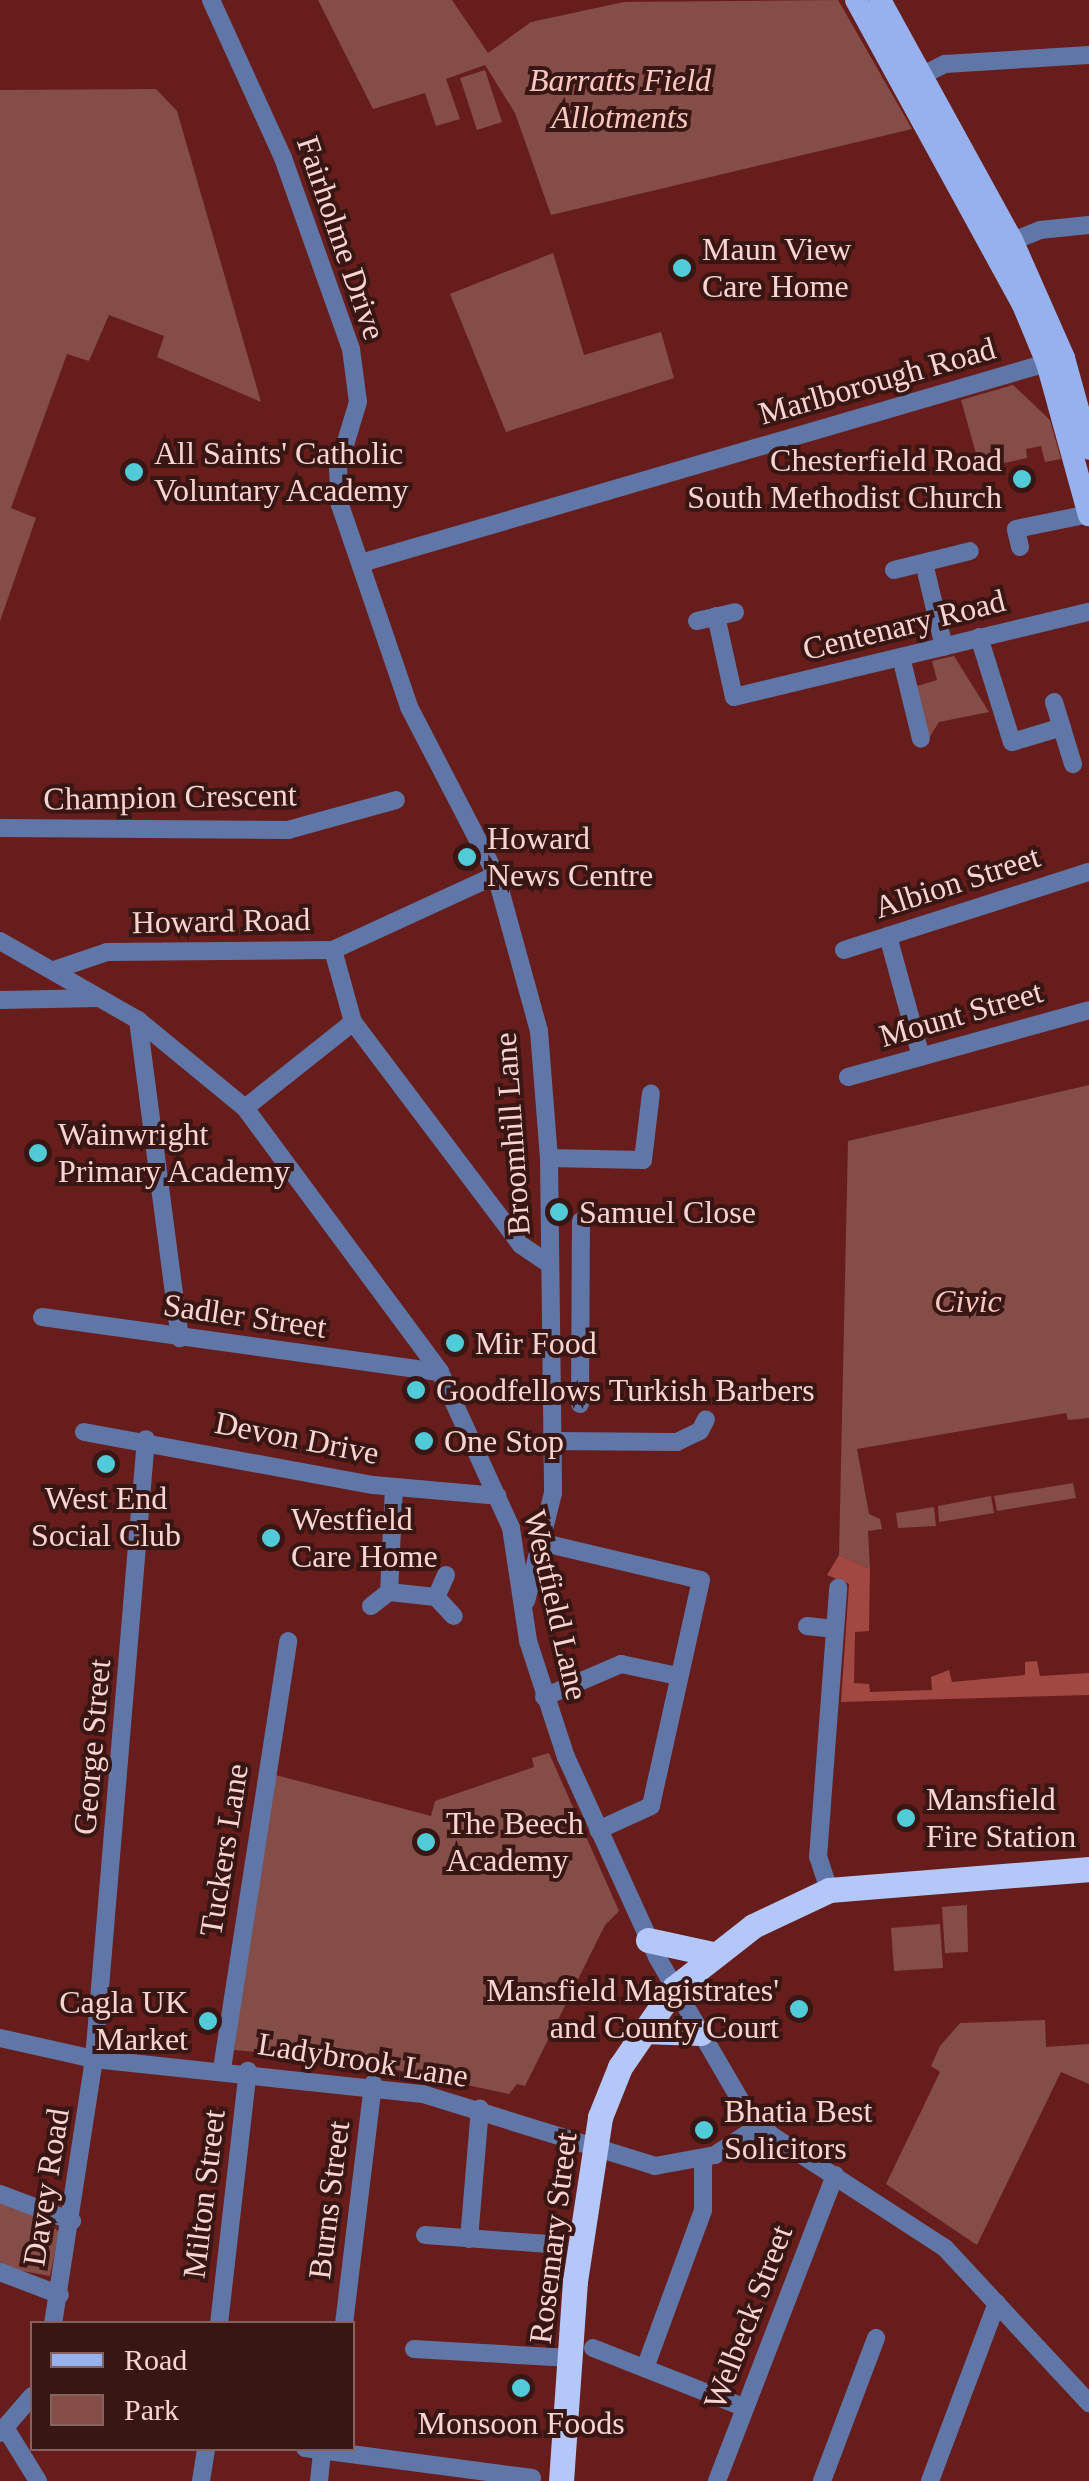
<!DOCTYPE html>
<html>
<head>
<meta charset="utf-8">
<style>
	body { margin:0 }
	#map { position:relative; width:1089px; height:2481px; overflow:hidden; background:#671d1b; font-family:"Times New Roman",serif }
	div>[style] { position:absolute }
	.green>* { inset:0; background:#844d48 }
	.forest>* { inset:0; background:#a24842 }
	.minor>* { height:18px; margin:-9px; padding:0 9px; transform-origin:9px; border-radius:9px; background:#6076a7 }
	.major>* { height:22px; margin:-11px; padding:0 11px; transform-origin:11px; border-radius:11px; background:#96b1ed }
	.highway>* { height:25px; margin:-12.5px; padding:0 12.5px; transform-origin:12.5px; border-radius:12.5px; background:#b3c8f9 }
	.dots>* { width:28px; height:28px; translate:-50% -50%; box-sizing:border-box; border:5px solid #381614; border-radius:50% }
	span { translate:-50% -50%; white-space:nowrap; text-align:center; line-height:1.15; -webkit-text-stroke:8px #381614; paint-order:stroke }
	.park-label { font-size:32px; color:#fcc8c2; font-style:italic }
	.street-label { font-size:32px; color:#fad5d0 }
	.poi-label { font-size:32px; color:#fad5d0 }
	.left { translate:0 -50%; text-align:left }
	.right { translate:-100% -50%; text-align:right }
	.legend { position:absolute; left:30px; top:2321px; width:325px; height:130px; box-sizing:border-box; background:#381614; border:2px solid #86625f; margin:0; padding:12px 18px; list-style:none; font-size:30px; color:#fad5d0 }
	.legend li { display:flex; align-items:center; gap:20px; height:50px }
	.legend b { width:50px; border:2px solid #86625f }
</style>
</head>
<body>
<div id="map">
	<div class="green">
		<div style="clip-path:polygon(318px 0,452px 0,488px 53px,531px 22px,624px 2px,838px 0,912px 129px,551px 215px,515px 113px,485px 65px,446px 79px,460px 119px,436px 126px,425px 93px,373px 109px)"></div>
		<div style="clip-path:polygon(485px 70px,502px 122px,477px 130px,460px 78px)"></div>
		<div style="clip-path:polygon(156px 89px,177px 111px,261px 402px,157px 357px,164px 336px,109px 315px,89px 361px,67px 354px,11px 508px,36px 518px,0 621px,0 90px)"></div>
		<div style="clip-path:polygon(553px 253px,584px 355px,661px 332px,674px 378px,506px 432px,450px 294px)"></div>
		<div style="clip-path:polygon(1013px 385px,1050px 420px,1061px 459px,1045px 462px,1041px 446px,1026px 449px,1027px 458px,980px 468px,961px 400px)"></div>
		<div style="clip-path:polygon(954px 656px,989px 712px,939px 722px,929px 738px,917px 686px,937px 680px,932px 661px)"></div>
		<div style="clip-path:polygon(1089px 1085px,1089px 1418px,1068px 1420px,1066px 1413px,857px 1449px,869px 1514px,880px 1519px,882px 1529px,868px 1531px,870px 1569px,839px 1555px,848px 1141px)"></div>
		<div style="clip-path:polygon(1073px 1483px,1076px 1498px,997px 1511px,994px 1496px)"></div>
		<div style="clip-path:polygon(991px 1496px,994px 1513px,939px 1522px,938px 1506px)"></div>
		<div style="clip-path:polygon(934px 1507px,936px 1526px,898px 1528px,896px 1513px)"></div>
		<div style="clip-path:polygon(549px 1753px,619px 1911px,605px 1925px,525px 2086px,517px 2084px,509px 2094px,350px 2060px,234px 2050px,272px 1774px,431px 1816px,435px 1801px,534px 1767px,532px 1758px)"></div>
		<div style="clip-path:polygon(967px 1905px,968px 1952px,945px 1953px,942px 1907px)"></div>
		<div style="clip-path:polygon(940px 1924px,943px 1968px,894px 1971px,891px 1928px)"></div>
		<div style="clip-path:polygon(1045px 2020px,1046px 2047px,1089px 2044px,1089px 2084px,1061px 2072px,977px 2245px,886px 2184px,940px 2072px,931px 2066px,940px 2046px,960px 2023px)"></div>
		<div style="clip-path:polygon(0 2202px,43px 2218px,59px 2232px,50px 2276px,0 2267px)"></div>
	</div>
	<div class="forest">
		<div style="clip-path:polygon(839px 1555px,870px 1569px,869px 1631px,855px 1632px,854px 1683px,869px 1684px,870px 1692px,932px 1690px,931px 1677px,949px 1670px,952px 1682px,1025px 1675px,1025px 1662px,1037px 1661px,1040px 1676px,1089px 1673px,1089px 1695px,841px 1702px,849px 1584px,827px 1575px)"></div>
	</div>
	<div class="minor">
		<div style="left:211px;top:0;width:174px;rotate:65.5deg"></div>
		<div style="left:283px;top:158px;width:203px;rotate:70.4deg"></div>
		<div style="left:351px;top:349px;width:53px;rotate:82.5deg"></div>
		<div style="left:358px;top:402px;width:69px;rotate:106.9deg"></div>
		<div style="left:338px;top:468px;width:37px;rotate:87deg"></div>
		<div style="left:340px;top:505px;width:213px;rotate:71.1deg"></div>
		<div style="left:409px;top:707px;width:189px;rotate:62.6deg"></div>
		<div style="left:496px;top:875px;width:162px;rotate:74.6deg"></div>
		<div style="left:539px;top:1031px;width:127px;rotate:85.5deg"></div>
		<div style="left:549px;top:1158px;width:335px;rotate:89.3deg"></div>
		<div style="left:553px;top:1493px;width:111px;rotate:104deg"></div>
		<div style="left:913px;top:80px;width:36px;rotate:-27deg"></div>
		<div style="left:945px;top:64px;width:144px;rotate:-3.6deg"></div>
		<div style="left:1001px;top:246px;width:42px;rotate:-22.3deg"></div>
		<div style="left:1040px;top:230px;width:49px;rotate:-5.8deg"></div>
		<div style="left:1020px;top:547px;width:18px;rotate:-103deg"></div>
		<div style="left:1016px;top:529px;width:75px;rotate:-11.6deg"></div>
		<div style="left:361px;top:563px;width:725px;rotate:-16.26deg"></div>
		<div style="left:924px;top:563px;width:86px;rotate:76.6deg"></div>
		<div style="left:894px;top:570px;width:78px;rotate:-14deg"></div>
		<div style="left:716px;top:616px;width:83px;rotate:77.5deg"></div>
		<div style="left:734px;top:697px;width:365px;rotate:-13.5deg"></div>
		<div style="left:697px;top:621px;width:39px;rotate:-13deg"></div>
		<div style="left:979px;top:637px;width:110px;rotate:72.6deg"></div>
		<div style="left:1012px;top:742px;width:52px;rotate:-16.7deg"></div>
		<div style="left:901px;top:657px;width:84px;rotate:76.3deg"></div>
		<div style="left:1054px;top:702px;width:65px;rotate:73deg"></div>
		<div style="left:0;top:828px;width:288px;rotate:0.4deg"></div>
		<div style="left:288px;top:830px;width:112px;rotate:-15.5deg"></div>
		<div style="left:888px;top:936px;width:125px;rotate:74.7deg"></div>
		<div style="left:0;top:941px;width:159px;rotate:29.8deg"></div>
		<div style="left:138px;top:1020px;width:139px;rotate:39.4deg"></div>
		<div style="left:245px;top:1108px;width:328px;rotate:53.5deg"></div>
		<div style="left:440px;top:1372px;width:171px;rotate:65.5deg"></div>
		<div style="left:511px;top:1528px;width:114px;rotate:81.4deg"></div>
		<div style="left:528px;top:1641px;width:122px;rotate:71.9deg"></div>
		<div style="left:566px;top:1757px;width:220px;rotate:65.5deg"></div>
		<div style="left:657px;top:1957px;width:175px;rotate:59.8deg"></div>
		<div style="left:745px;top:2108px;width:37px;rotate:46deg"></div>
		<div style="left:771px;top:2135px;width:207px;rotate:33deg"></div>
		<div style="left:945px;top:2248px;width:212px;rotate:47.1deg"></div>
		<div style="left:333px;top:950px;width:75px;rotate:74.5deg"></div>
		<div style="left:353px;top:1022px;width:279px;rotate:53deg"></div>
		<div style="left:521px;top:1245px;width:34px;rotate:34deg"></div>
		<div style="left:844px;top:950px;width:257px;rotate:-17.7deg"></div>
		<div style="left:54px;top:970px;width:56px;rotate:-18.8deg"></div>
		<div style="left:107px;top:952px;width:226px;rotate:-0.5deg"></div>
		<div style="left:333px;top:950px;width:179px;rotate:-24.7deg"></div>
		<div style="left:0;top:1000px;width:99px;rotate:-1.2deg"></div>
		<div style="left:138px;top:1020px;width:321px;rotate:82.5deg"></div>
		<div style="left:848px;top:1077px;width:250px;rotate:-15.5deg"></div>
		<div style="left:245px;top:1108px;width:138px;rotate:-38.5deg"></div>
		<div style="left:549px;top:1158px;width:94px;rotate:1.2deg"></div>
		<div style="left:643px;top:1160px;width:67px;rotate:-83.2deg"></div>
		<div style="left:42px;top:1317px;width:402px;rotate:7.9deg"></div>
		<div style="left:580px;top:1404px;width:183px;rotate:-89.7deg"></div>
		<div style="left:84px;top:1432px;width:294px;rotate:10.4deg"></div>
		<div style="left:373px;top:1485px;width:125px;rotate:5deg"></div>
		<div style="left:552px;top:1441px;width:125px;rotate:0.5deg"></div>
		<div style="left:677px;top:1442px;width:25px;rotate:-26deg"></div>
		<div style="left:700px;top:1431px;width:13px;rotate:-63deg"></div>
		<div style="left:394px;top:1487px;width:105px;rotate:92.7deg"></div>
		<div style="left:389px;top:1592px;width:47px;rotate:6.1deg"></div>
		<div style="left:544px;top:1543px;width:161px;rotate:13.3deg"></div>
		<div style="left:701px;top:1580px;width:231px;rotate:102.5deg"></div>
		<div style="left:651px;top:1806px;width:58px;rotate:155.6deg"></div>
		<div style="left:446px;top:1575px;width:24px;rotate:114deg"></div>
		<div style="left:436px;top:1597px;width:26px;rotate:47deg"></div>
		<div style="left:371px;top:1606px;width:23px;rotate:-38deg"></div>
		<div style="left:807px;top:1626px;width:28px;rotate:6deg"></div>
		<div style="left:544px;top:1697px;width:84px;rotate:-23.2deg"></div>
		<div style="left:621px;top:1664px;width:58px;rotate:11.9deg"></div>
		<div style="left:829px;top:1890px;width:35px;rotate:-108deg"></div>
		<div style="left:818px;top:1857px;width:270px;rotate:-85.7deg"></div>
		<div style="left:0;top:2038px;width:96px;rotate:12.6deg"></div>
		<div style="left:94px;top:2059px;width:331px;rotate:6.1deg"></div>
		<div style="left:423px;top:2094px;width:243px;rotate:17.2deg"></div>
		<div style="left:655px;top:2166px;width:61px;rotate:-10.4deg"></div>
		<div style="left:715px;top:2155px;width:53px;rotate:-33.4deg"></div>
		<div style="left:222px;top:2069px;width:433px;rotate:-81.2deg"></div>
		<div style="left:0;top:2194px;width:77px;rotate:20.6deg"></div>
		<div style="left:425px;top:2235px;width:124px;rotate:4.2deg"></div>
		<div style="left:469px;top:2239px;width:131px;rotate:-85.2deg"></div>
		<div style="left:0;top:2272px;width:64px;rotate:21deg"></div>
		<div style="left:53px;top:2324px;width:268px;rotate:-81.2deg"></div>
		<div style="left:94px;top:2059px;width:622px;rotate:-85.21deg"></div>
		<div style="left:219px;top:2324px;width:255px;rotate:-83.5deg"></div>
		<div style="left:344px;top:2324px;width:242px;rotate:-83.1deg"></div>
		<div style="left:593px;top:2348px;width:163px;rotate:21.5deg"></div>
		<div style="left:414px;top:2349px;width:157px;rotate:3.3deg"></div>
		<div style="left:645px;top:2368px;width:168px;rotate:-69.8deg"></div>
		<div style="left:703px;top:2210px;width:51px;rotate:-90deg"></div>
		<div style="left:6px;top:2429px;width:61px;rotate:58.4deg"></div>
		<div style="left:0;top:2433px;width:49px;rotate:-49.1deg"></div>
		<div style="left:305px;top:2448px;width:229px;rotate:7.5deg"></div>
		<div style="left:201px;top:2481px;width:33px;rotate:-81deg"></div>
		<div style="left:319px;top:2481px;width:30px;rotate:-84deg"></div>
		<div style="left:717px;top:2481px;width:328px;rotate:-68.9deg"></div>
		<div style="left:822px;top:2481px;width:153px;rotate:-69.3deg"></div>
		<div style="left:930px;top:2481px;width:190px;rotate:-69.4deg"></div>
	</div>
	<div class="major">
		<div style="left:856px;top:0;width:348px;rotate:61.3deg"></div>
		<div style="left:1023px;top:305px;width:63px;rotate:67.5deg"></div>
		<div style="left:1047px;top:363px;width:158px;rotate:74.6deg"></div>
		<div style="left:880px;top:0;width:274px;rotate:61.2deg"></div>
		<div style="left:1012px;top:240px;width:129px;rotate:66.2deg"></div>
		<div style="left:1064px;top:358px;width:94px;rotate:74.6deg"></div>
	</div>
	<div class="highway">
		<div style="left:648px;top:1940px;width:66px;rotate:12.2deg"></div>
		<div style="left:642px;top:2031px;width:59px;rotate:1.9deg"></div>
		<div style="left:561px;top:2481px;width:200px;rotate:-86deg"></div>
		<div style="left:575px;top:2281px;width:166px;rotate:-81.3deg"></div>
		<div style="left:600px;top:2117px;width:54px;rotate:-68.2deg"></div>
		<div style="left:620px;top:2067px;width:96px;rotate:-55.6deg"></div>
		<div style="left:674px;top:1988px;width:100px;rotate:-38.1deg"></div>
		<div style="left:753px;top:1926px;width:84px;rotate:-25.3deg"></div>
		<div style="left:829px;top:1890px;width:261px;rotate:-4.6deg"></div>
	</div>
	<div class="dots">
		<div style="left:682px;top:268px;background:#52cbd9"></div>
		<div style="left:134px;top:472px;background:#52cbd9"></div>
		<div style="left:1022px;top:479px;background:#52cbd9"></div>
		<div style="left:467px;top:857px;background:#52cbd9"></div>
		<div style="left:38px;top:1153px;background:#52cbd9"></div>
		<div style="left:559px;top:1212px;background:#52cbd9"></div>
		<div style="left:455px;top:1343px;background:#52cbd9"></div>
		<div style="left:416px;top:1390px;background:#52cbd9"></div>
		<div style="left:424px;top:1441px;background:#52cbd9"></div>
		<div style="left:106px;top:1464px;background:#52cbd9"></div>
		<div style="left:271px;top:1538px;background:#52cbd9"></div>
		<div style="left:906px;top:1818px;background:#52cbd9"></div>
		<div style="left:426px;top:1842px;background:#52cbd9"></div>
		<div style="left:799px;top:2009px;background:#52cbd9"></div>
		<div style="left:208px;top:2021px;background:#52cbd9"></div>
		<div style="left:704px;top:2130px;background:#52cbd9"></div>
		<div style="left:521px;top:2388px;background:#52cbd9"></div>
	</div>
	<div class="park-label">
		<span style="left:620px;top:99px">Barratts Field<br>Allotments</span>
		<span style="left:968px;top:1301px">Civic</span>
	</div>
	<div class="street-label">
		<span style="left:341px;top:238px;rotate:71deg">Fairholme Drive</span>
		<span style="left:877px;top:381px;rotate:-16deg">Marlborough Road</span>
		<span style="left:904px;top:625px;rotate:-14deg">Centenary Road</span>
		<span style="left:170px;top:797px;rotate:-1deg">Champion Crescent</span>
		<span style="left:957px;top:882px;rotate:-18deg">Albion Street</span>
		<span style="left:221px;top:921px;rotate:-1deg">Howard Road</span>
		<span style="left:961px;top:1014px;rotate:-16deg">Mount Street</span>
		<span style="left:512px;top:1134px;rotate:-94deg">Broomhill Lane</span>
		<span style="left:245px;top:1316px;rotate:8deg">Sadler Street</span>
		<span style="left:297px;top:1438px;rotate:11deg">Devon Drive</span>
		<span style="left:556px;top:1605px;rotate:77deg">Westfield Lane</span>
		<span style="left:92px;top:1747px;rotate:-85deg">George Street</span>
		<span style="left:224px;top:1850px;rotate:-81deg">Tuckers Lane</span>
		<span style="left:363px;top:2060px;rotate:9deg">Ladybrook Lane</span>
		<span style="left:46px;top:2187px;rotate:-81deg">Davey Road</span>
		<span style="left:204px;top:2194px;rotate:-83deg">Milton Street</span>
		<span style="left:329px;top:2200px;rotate:-83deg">Burns Street</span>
		<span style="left:553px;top:2238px;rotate:-83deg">Rosemary Street</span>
		<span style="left:748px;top:2317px;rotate:-69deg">Welbeck Street</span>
	</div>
	<div class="poi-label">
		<span class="left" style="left:702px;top:268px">Maun View<br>Care Home</span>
		<span class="left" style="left:154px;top:472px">All Saints' Catholic<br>Voluntary Academy</span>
		<span class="right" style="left:1002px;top:479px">Chesterfield Road<br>South Methodist Church</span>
		<span class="left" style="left:487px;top:857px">Howard<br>News Centre</span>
		<span class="left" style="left:58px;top:1153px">Wainwright<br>Primary Academy</span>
		<span class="left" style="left:579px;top:1212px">Samuel Close</span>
		<span class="left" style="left:475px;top:1343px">Mir Food</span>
		<span class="left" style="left:436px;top:1390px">Goodfellows Turkish Barbers</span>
		<span class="left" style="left:444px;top:1441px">One Stop</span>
		<span style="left:106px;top:1517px">West End<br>Social Club</span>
		<span class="left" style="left:291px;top:1538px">Westfield<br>Care Home</span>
		<span class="left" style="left:926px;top:1818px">Mansfield<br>Fire Station</span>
		<span class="left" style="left:446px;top:1842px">The Beech<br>Academy</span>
		<span class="right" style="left:779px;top:2009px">Mansfield Magistrates'<br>and County Court</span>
		<span class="right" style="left:188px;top:2021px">Cagla UK<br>Market</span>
		<span class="left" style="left:724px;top:2130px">Bhatia Best<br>Solicitors</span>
		<span style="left:521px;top:2423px">Monsoon Foods</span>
	</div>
	<ul class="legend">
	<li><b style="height:12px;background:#96b1ed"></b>Road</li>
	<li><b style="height:28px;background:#844d48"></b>Park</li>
	</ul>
</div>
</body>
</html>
